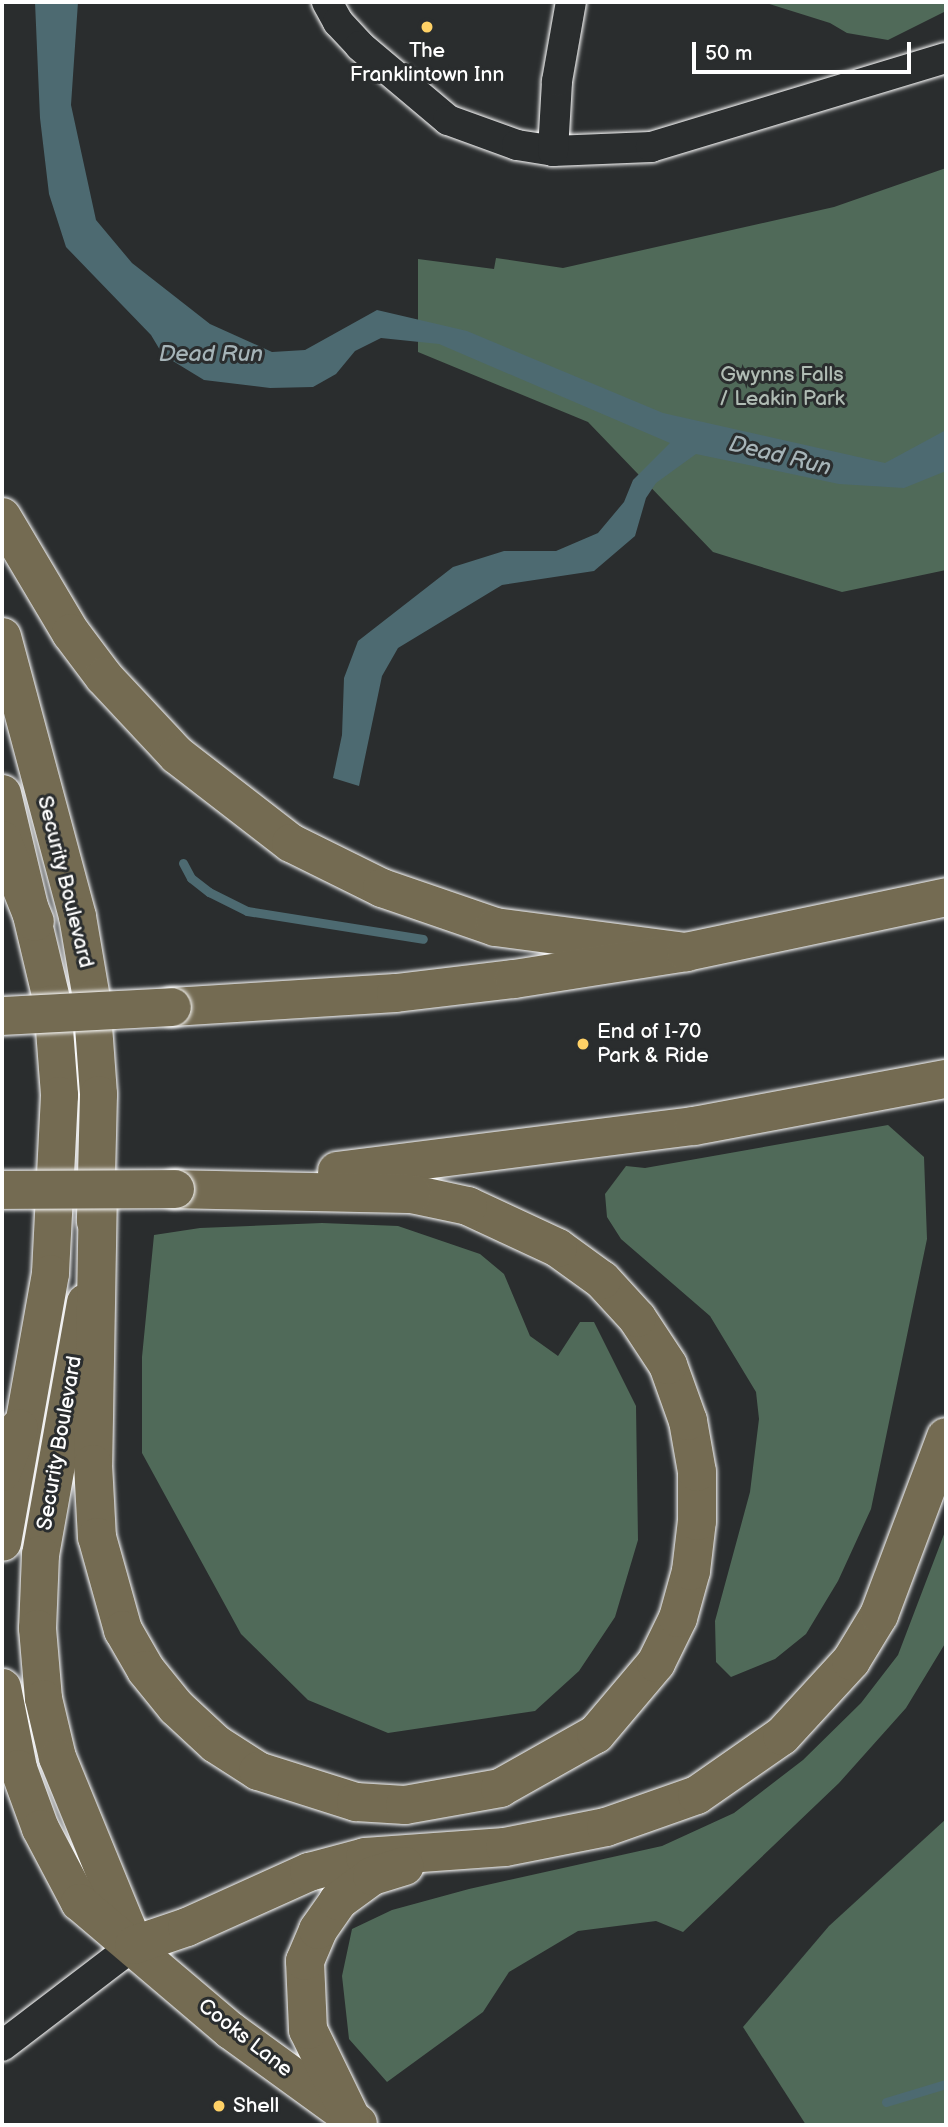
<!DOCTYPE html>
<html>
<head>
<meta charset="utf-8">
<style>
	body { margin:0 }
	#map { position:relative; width:948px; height:2127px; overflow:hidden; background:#2a2d2e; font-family:"Balsamiq Sans",sans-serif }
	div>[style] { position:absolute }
	.green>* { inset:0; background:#506a59 }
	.water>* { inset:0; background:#4d6a71 }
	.stream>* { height:9px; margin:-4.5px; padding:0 4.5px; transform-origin:4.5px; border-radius:4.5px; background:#4d6a71 }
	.roads { filter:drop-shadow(0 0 2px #fff) drop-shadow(0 0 2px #fff) }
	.tertiary>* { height:30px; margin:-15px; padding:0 15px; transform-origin:15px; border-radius:15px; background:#2a2d2e }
	.primary>* { height:37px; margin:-18.5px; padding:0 18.5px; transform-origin:18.5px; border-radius:18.5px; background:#746b52 }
	.motorway>* { height:38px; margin:-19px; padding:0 19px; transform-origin:19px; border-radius:19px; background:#746b52 }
	.bridges { filter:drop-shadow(0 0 2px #fff) drop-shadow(0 0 2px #fff) }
	.motorway-bridge>* { height:38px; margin:-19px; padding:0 19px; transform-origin:19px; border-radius:19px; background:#746b52 }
	.dots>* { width:19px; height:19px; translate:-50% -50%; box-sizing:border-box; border:4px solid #2a2d2e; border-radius:50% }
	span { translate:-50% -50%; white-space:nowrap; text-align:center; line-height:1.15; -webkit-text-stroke:6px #2a2d2e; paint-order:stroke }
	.poi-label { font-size:21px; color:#fff }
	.left { translate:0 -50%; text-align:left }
	.park-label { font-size:21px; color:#b0bcb4 }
	.street-label { font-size:21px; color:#fff }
	.water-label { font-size:23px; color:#a6b4b8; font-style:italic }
	.frame { position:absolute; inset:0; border:4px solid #fff; pointer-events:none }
	.scale { position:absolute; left:692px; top:42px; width:219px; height:32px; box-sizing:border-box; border:4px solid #fff; border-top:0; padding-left:9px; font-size:21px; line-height:24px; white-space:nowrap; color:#fff; -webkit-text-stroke:5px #2a2d2e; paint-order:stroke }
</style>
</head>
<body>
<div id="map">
	<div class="green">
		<div style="clip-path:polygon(763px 2px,946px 2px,946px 11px,888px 40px,847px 33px,830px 23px)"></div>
		<div style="clip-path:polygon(946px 168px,946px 570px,842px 592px,713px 552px,588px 422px,418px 352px,418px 259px,494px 269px,496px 258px,563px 268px,834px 207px)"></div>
		<div style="clip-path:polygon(888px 1125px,924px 1157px,927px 1239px,871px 1509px,838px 1581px,806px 1634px,775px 1659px,731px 1677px,716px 1662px,715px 1621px,750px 1492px,759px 1419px,756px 1392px,710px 1316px,621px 1239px,607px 1217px,605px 1194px,626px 1166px,645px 1168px)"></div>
		<div style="clip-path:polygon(322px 1223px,398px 1226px,480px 1254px,504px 1274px,530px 1336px,558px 1356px,580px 1322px,594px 1322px,636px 1406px,638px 1540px,615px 1617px,579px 1671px,535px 1711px,388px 1733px,308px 1700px,241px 1634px,142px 1453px,142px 1357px,154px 1235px,200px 1228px)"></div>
		<div style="clip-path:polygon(946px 1529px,946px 1642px,906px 1708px,839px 1783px,683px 1932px,656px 1921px,578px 1931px,509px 1972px,483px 2012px,387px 2082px,349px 2039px,342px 1976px,352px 1929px,392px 1910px,469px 1889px,662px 1846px,734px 1813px,803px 1760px,861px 1703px,898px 1655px)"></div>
		<div style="clip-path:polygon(946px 1819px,946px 2125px,806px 2125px,743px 2027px,829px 1926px)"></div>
	</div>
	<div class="water">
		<div style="clip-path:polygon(35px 2px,78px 2px,71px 105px,96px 220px,132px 263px,210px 324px,272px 352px,305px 350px,377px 310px,467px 331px,663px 413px,885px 463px,946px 430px,946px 471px,904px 488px,839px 484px,696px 454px,656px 483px,646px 498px,635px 536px,594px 571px,502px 585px,398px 648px,382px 676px,359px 786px,333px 778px,342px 735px,344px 678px,358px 641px,453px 567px,504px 551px,556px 551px,598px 533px,624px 502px,633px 480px,670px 443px,439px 344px,381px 338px,355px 351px,336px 374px,313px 387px,270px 388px,204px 380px,163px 355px,151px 335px,66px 247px,49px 194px,40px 118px)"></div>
	</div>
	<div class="stream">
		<div style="left:183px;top:863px;width:17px;rotate:62deg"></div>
		<div style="left:191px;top:878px;width:23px;rotate:38deg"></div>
		<div style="left:209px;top:892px;width:42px;rotate:26.6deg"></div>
		<div style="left:247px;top:911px;width:178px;rotate:9deg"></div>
		<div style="left:886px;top:2102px;width:63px;rotate:-16.7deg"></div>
	</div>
	<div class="roads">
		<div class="tertiary">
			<div style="left:327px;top:2px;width:23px;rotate:61deg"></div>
			<div style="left:338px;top:22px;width:33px;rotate:47deg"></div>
			<div style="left:360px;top:46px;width:115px;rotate:40.1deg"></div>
			<div style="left:448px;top:120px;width:73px;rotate:19.9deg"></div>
			<div style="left:517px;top:145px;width:36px;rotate:9deg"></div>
			<div style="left:553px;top:151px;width:98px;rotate:-2.3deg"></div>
			<div style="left:651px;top:147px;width:308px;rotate:-16.8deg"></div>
			<div style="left:553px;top:151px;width:70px;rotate:-86.7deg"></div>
			<div style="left:557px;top:81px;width:80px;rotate:-80deg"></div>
			<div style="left:2px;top:2046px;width:166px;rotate:-37.4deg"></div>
		</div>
		<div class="primary">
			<div style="left:2px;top:636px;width:290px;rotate:75deg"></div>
			<div style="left:77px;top:916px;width:83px;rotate:80.3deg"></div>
			<div style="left:91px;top:998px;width:96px;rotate:85.8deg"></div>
			<div style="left:98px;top:1094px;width:127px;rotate:91.4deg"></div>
			<div style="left:2px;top:793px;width:216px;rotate:76.6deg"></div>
			<div style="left:52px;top:1003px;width:92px;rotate:85.6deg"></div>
			<div style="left:59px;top:1095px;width:178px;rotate:92.9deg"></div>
			<div style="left:50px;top:1273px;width:273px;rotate:100.1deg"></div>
			<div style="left:85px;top:1302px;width:256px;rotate:100.1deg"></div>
			<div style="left:40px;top:1554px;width:74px;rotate:92.3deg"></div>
			<div style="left:37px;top:1628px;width:70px;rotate:85.1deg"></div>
			<div style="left:43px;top:1698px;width:61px;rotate:76.7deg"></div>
			<div style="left:57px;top:1757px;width:203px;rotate:67.7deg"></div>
			<div style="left:2px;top:1687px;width:83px;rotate:78.8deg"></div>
			<div style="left:18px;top:1768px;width:64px;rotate:69.9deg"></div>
			<div style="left:40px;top:1828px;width:84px;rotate:62.2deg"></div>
			<div style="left:79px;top:1902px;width:198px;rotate:40.3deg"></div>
			<div style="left:230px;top:2030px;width:158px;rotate:36deg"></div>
		</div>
		<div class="motorway">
			<div style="left:2px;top:517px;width:135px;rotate:59.3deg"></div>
			<div style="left:71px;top:633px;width:55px;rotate:53.1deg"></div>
			<div style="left:104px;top:677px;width:107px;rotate:46.9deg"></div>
			<div style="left:177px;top:755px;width:144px;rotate:37.7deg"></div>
			<div style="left:291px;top:843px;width:102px;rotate:26.3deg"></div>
			<div style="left:382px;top:888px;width:120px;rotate:19deg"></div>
			<div style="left:495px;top:927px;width:193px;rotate:7.5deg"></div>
			<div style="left:2px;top:840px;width:88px;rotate:68.1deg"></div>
			<div style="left:172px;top:1007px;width:224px;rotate:-3.6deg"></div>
			<div style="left:396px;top:993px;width:119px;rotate:-6.8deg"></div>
			<div style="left:514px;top:979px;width:174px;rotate:-8.9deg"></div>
			<div style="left:686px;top:952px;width:266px;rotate:-11.9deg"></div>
			<div style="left:337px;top:1171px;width:360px;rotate:-7.2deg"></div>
			<div style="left:694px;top:1126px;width:256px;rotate:-10.6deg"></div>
			<div style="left:98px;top:1189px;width:275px;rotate:91deg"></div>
			<div style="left:93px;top:1464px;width:73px;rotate:86.9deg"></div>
			<div style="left:97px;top:1537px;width:97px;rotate:74.4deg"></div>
			<div style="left:123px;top:1630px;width:46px;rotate:60.1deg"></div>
			<div style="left:146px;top:1670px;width:48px;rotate:51deg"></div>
			<div style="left:176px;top:1707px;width:54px;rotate:42.8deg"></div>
			<div style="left:216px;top:1744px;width:50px;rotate:32.7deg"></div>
			<div style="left:258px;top:1771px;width:103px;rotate:17.6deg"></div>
			<div style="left:356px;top:1802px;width:49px;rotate:3.5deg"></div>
			<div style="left:405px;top:1805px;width:97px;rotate:-10.1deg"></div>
			<div style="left:500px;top:1788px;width:110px;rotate:-29.4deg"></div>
			<div style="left:596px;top:1734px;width:93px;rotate:-49.8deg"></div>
			<div style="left:656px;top:1663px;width:50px;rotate:-63.9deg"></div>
			<div style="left:678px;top:1618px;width:49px;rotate:-74.5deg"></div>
			<div style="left:691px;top:1571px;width:50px;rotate:-83.2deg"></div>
			<div style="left:697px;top:1521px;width:49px;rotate:-90deg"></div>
			<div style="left:697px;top:1472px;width:52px;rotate:-100deg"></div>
			<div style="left:688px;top:1421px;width:59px;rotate:-109.7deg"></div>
			<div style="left:668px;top:1365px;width:56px;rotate:-123.4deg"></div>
			<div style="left:637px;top:1318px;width:52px;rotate:-132.6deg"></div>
			<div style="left:602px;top:1280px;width:54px;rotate:-144deg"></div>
			<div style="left:558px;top:1248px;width:99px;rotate:-155deg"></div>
			<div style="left:468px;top:1206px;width:57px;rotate:-167.9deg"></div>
			<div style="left:412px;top:1194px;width:237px;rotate:-178.8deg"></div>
			<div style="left:2px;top:1472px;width:47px;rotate:-68.9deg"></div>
			<div style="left:134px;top:1945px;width:56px;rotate:-18.8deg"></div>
			<div style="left:187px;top:1927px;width:134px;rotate:-24.3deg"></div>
			<div style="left:309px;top:1872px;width:58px;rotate:-15deg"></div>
			<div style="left:365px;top:1857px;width:140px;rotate:-4.1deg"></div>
			<div style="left:505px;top:1847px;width:103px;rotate:-11.2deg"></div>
			<div style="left:606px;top:1827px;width:96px;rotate:-19.4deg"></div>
			<div style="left:697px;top:1795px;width:103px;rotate:-34.8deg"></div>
			<div style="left:782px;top:1736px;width:102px;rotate:-47.4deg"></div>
			<div style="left:851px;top:1661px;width:54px;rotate:-58.7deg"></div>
			<div style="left:879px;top:1615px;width:190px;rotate:-69.4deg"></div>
			<div style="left:351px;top:2118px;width:98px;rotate:-116deg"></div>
			<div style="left:308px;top:2030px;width:69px;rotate:-92.5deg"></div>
			<div style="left:305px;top:1961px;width:34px;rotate:-67deg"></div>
			<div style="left:318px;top:1930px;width:35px;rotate:-55deg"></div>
			<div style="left:338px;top:1901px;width:42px;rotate:-36.3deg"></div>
			<div style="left:372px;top:1876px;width:34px;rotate:-17deg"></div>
		</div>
	</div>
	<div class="bridges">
		<div class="motorway-bridge">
			<div style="left:2px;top:1016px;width:170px;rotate:-3deg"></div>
			<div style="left:2px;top:1190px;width:173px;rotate:-0.3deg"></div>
		</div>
	</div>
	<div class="dots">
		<div style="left:427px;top:27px;background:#ffd166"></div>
		<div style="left:583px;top:1044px;background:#ffd166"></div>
		<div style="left:219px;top:2106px;background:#ffd166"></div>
	</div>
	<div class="poi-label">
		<span style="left:427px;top:63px">The<br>Franklintown Inn</span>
		<span class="left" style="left:597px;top:1044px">End of I-70<br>Park &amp; Ride</span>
		<span class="left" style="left:233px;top:2106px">Shell</span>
	</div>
	<div class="park-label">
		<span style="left:782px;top:387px">Gwynns Falls<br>/ Leakin Park</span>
	</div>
	<div class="street-label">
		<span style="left:65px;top:882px;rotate:76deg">Security Boulevard</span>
		<span style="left:60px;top:1443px;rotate:-80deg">Security Boulevard</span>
		<span style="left:245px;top:2038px;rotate:38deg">Cooks Lane</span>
	</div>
	<div class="water-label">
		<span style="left:211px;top:354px">Dead Run</span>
		<span style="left:780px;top:456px;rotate:14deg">Dead Run</span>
	</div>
	<div class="frame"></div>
	<div class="scale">50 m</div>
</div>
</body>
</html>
